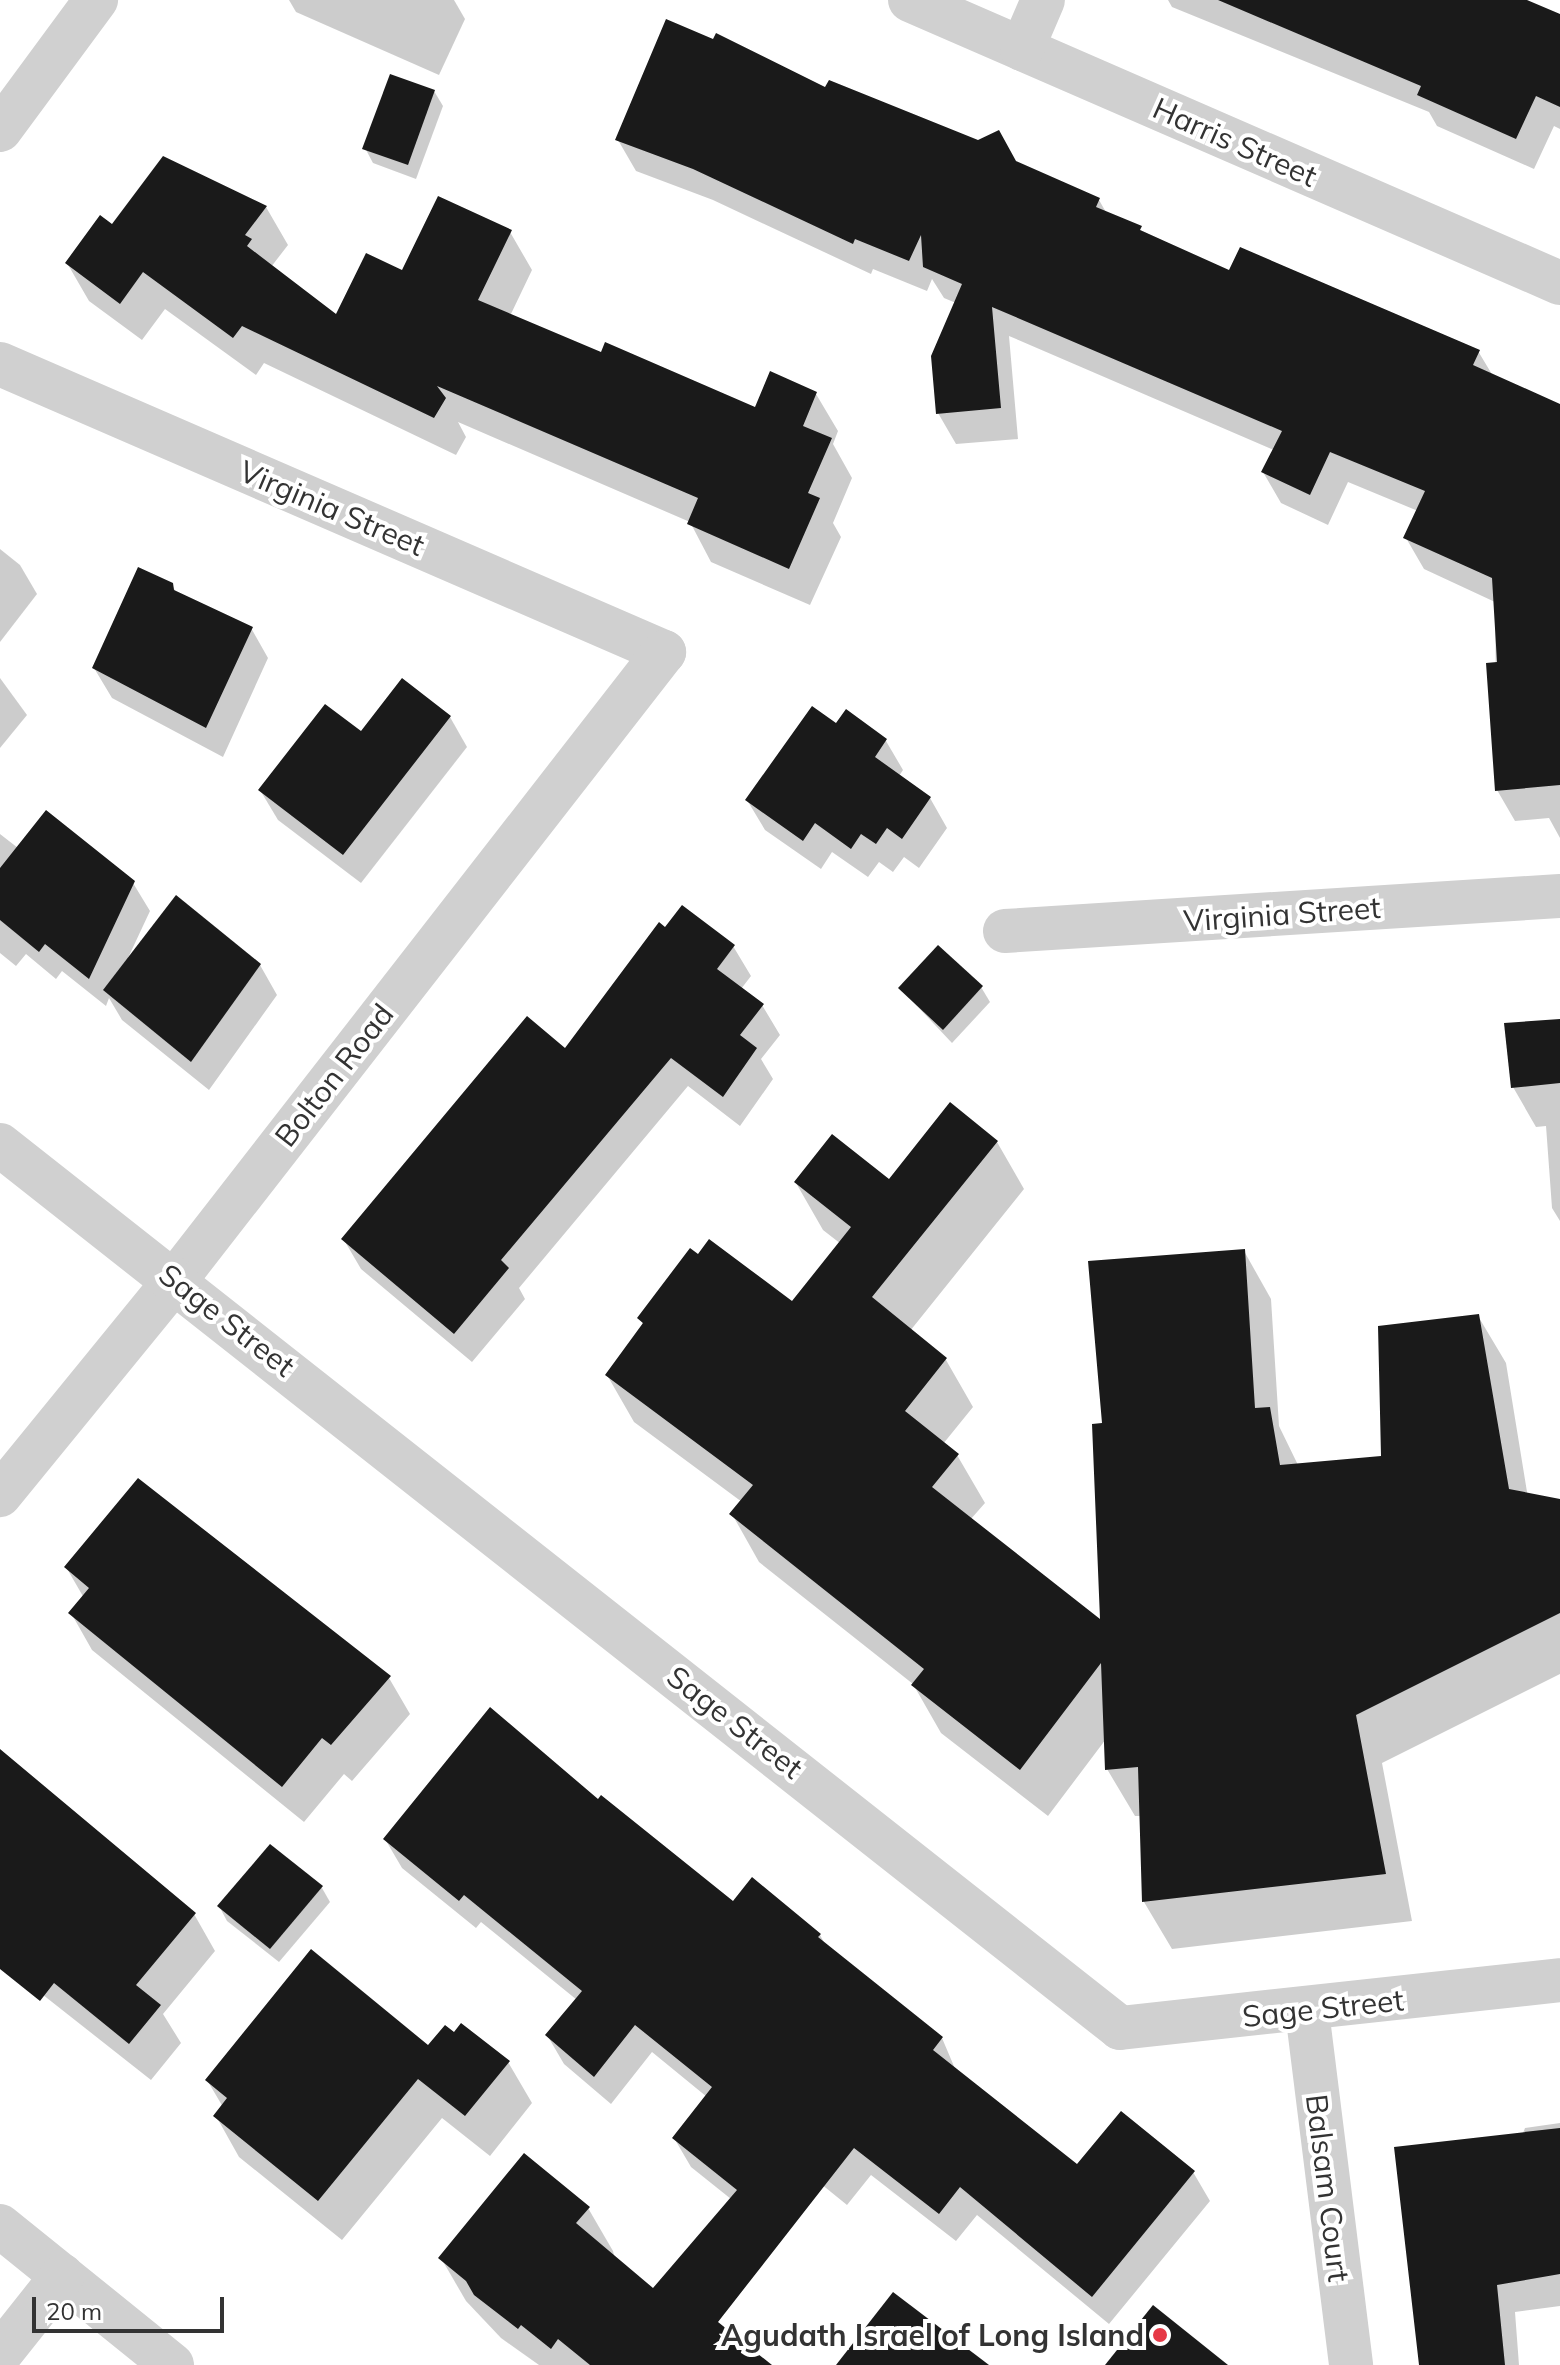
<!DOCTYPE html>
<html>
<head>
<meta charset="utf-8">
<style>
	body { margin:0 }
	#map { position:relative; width:1560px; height:2365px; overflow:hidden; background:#fff; font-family:Mulish,sans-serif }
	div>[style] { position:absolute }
	.shadow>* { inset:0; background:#0003 }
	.building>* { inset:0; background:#1a1a1a }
	.minor>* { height:44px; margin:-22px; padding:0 22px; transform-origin:22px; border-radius:22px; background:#d0d0d0 }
	.dots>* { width:22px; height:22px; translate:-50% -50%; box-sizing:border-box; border:4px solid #fff; border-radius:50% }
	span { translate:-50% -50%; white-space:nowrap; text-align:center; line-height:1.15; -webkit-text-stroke:8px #fff; paint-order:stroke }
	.street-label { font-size:30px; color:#333 }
	.poi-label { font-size:30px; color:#333; font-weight:700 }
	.right { translate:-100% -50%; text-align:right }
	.scale { position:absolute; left:32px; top:2297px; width:192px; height:36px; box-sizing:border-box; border:4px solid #333; border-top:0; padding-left:10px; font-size:24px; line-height:28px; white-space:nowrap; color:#333; -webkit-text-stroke:6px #fff; paint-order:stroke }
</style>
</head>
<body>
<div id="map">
	<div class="shadow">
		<div style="clip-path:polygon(289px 0,454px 0,465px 19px,439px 75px,296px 12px)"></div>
		<div style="clip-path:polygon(1168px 0,1522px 0,1560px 16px,1560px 129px,1554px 126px,1534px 169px,1437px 126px,1429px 112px,1172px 7px)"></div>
		<div style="clip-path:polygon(826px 90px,1099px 200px,1107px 214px,1230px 273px,1478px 351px,1493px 376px,1560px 406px,1560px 838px,1549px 818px,1515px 821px,1497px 790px,1495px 602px,1424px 569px,1406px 538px,1418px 511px,1348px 482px,1328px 525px,1281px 503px,1263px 472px,1274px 450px,1009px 336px,1018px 439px,956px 444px,938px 413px,956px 303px,944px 298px,932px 279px,927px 291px,873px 269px,871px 274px,713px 200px,636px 171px,618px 140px)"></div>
		<div style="clip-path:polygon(434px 91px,443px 106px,416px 179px,373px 163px,365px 148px)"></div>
		<div style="clip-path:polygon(266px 207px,288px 245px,271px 267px,337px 318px,403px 273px,510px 232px,532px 270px,510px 316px,602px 355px,756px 409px,816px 394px,838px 431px,833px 444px,852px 478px,833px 523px,841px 537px,810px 605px,711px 562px,690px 522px,458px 422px,466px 437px,456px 455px,264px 363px,256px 375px,165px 309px,142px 340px,89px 301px,67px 263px,112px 227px)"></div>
		<div style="clip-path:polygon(0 549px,20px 565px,37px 594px,0 642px)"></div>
		<div style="clip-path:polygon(172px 585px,177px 594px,251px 628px,268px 658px,223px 757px,112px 698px,94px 668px)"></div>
		<div style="clip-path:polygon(0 678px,27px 715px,0 748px)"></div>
		<div style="clip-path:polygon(450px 717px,467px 747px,361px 883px,278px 820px,260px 790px,362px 734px)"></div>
		<div style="clip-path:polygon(837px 726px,886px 741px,903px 770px,899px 776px,930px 798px,947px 828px,919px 868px,904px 857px,893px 872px,879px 862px,868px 877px,832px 852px,821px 869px,765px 830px,747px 800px)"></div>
		<div style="clip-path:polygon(0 834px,18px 848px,133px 883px,150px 911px,128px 958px,260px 965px,277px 995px,209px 1090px,122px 1020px,109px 998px,106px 1006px,62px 971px,56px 979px,26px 954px,16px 966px,0 953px)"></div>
		<div style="clip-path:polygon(666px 929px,733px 946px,751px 976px,741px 989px,762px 1005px,780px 1035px,761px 1059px,773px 1079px,740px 1126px,688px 1086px,519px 1288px,525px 1299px,472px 1362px,361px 1269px,344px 1240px,566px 1050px)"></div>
		<div style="clip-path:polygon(981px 987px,990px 1002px,952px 1043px,900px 988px)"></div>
		<div style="clip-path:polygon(1560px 1021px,1560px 1221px,1552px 1208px,1546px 1126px,1536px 1127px,1513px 1087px)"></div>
		<div style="clip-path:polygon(997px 1142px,1024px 1189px,910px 1331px,946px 1360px,973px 1407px,943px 1444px,957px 1455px,985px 1503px,970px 1520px,1103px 1623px,1104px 1425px,1244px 1251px,1271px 1299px,1279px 1426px,1298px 1465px,1384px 1458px,1478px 1316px,1506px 1363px,1536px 1547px,1560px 1511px,1560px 1674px,1382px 1763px,1412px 1921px,1172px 1949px,1144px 1902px,1141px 1816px,1135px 1816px,1107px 1769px,1106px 1739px,1048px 1816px,941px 1733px,913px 1684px,759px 1562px,732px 1514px,742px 1502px,634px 1422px,607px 1375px,644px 1326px,640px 1319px,792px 1304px,841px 1244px,823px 1230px,796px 1183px,890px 1182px)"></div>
		<div style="clip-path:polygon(66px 1567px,389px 1678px,410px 1714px,352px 1781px,344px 1774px,304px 1822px,92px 1650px,71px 1613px,84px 1598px)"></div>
		<div style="clip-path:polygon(0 1752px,194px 1914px,215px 1951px,163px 2014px,181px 2043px,151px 2080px,0 1961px)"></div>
		<div style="clip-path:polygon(598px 1802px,733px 1903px,820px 1935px,826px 1946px,942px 2038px,956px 2071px,1078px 2167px,1193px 2172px,1210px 2201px,1109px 2324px,977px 2215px,956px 2241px,871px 2175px,847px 2205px,789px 2158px,746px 2211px,691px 2167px,674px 2138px,707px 2097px,652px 2052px,611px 2104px,564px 2064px,547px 2035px,577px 2000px,481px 1922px,476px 1928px,402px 1868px,385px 1839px)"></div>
		<div style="clip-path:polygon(270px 1847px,322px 1888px,330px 1902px,279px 1962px,227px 1921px,219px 1906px)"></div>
		<div style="clip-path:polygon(429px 2048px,508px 2062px,532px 2103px,490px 2156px,442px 2118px,342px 2240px,239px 2157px,216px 2116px,223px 2107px,207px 2080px)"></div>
		<div style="clip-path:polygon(1560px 2123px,1560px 2306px,1515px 2312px,1519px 2365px,1433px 2365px,1525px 2128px)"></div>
		<div style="clip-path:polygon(588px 2208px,613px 2251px,640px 2365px,539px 2365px,501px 2338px,466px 2301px,441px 2258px)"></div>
	</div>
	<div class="building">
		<div style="clip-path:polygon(1218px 0,1527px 0,1560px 14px,1560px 107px,1536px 96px,1516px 139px,1417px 95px,1421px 86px)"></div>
		<div style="clip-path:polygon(666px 19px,713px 39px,716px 33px,825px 87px,829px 80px,978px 140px,999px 130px,1016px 161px,1100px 198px,1096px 207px,1142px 226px,1140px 230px,1229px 270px,1240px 247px,1480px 350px,1473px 365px,1560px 404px,1560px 785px,1495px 791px,1486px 663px,1497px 662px,1492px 578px,1403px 538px,1425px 491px,1330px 452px,1310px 495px,1261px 472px,1282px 431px,992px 307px,1001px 408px,936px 414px,931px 356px,962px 284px,923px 267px,921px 235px,909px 261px,855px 239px,853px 244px,693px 169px,615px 140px)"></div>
		<div style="clip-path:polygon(390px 74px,435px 90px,408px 165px,362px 149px)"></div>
		<div style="clip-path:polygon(163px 156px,267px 206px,245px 235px,252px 239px,247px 246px,336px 314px,366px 253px,402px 270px,438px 196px,512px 230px,478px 300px,601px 352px,605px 342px,755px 407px,770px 371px,817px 392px,803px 426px,832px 438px,808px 493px,820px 498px,789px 569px,687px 524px,698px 498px,437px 386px,446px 398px,434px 418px,242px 326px,233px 338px,143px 272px,120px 304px,65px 263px,100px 215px,112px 224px)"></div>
		<div style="clip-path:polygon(138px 567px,173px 583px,174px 590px,253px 627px,206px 728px,92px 668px)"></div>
		<div style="clip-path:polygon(402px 678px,451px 716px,343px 855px,258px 790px,325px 704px,361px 731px)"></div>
		<div style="clip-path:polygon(812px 706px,836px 723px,846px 709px,887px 739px,875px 757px,931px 797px,902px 839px,887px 828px,876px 844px,861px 834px,851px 849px,815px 823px,803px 841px,745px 800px)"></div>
		<div style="clip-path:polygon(46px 810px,135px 881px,89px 979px,45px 944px,39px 952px,0 920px,0 868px)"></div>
		<div style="clip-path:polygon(176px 895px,261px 964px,191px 1062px,103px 990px)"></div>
		<div style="clip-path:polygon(682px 905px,735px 945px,717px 969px,764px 1004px,740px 1035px,757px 1048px,723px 1097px,671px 1058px,501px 1260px,509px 1268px,454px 1334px,341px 1239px,527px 1016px,565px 1048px,659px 922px,665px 927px)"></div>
		<div style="clip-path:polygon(938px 945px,983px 986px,943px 1030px,898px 988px)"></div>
		<div style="clip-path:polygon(1560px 1019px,1560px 1083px,1511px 1088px,1504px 1023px)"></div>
		<div style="clip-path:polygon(950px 1102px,998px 1141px,872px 1297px,947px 1358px,905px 1411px,959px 1454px,932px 1487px,1100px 1619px,1092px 1424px,1102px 1423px,1088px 1261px,1245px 1249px,1255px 1408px,1270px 1407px,1280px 1465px,1381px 1456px,1378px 1326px,1479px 1314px,1509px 1489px,1560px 1499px,1560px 1613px,1356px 1715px,1386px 1874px,1142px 1902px,1138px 1767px,1105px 1770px,1101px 1663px,1020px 1770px,911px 1685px,924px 1669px,729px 1514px,753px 1485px,605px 1375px,643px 1323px,637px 1318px,690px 1248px,698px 1254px,709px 1239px,792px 1301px,851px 1227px,794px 1182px,832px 1134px,889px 1179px)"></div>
		<div style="clip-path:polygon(138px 1478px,391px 1676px,331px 1745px,322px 1738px,282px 1787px,68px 1613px,89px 1588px,64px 1567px)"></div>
		<div style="clip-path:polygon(490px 1707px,598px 1799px,601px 1795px,733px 1901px,752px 1877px,821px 1934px,818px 1937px,943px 2037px,933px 2050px,1077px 2164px,1121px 2111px,1195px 2171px,1092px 2297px,960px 2187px,939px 2214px,854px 2148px,718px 2322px,772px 2365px,590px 2365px,558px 2339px,551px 2349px,521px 2325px,518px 2329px,474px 2295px,466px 2281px,438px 2258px,524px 2153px,590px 2207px,576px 2223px,653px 2288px,737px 2190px,672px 2138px,712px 2087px,635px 2025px,594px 2077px,545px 2035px,582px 1991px,464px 1895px,459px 1901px,383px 1839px)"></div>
		<div style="clip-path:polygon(0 1749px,196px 1913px,136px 1985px,161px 2005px,129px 2044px,54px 1983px,40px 2001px,0 1969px)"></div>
		<div style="clip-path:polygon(270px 1844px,323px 1886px,270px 1949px,217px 1906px)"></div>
		<div style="clip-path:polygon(311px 1949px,428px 2045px,445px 2025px,454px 2032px,461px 2023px,510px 2061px,465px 2116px,418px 2079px,318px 2201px,213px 2116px,227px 2098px,205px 2080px)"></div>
		<div style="clip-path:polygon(1560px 2128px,1560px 2274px,1497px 2285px,1505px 2365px,1419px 2365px,1394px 2147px)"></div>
		<div style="clip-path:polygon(893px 2292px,989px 2365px,836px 2365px)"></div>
		<div style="clip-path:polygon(1153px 2305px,1228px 2365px,1105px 2365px)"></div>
	</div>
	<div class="minor">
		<div style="left:910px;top:0;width:709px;rotate:23.53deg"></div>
		<div style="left:1022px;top:49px;width:53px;rotate:-66.8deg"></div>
		<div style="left:0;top:130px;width:162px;rotate:-53.6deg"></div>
		<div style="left:0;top:364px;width:724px;rotate:23.45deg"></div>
		<div style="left:664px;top:652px;width:795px;rotate:127.89deg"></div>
		<div style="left:176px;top:1279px;width:279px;rotate:129.2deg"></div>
		<div style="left:1005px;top:931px;width:556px;rotate:-3.61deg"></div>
		<div style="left:0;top:1145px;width:1426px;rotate:38.25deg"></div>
		<div style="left:1120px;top:2028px;width:443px;rotate:-6.2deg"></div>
		<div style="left:1307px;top:2011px;width:357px;rotate:82.9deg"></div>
		<div style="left:0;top:2226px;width:221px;rotate:38.9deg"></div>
		<div style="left:0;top:2354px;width:100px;rotate:-51.5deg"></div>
	</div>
	<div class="dots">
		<div style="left:1160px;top:2335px;background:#e63946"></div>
	</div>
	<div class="street-label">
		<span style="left:1235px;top:142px;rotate:24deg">Harris Street</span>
		<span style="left:332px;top:508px;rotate:23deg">Virginia Street</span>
		<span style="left:1282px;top:914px;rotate:-4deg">Virginia Street</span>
		<span style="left:334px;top:1075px;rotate:-52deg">Bolton Road</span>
		<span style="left:227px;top:1320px;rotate:38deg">Sage Street</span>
		<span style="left:735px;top:1722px;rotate:38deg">Sage Street</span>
		<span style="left:1323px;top:2008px;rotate:-6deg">Sage Street</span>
		<span style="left:1328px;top:2188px;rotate:83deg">Balsam Court</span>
	</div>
	<div class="poi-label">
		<span class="right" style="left:1144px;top:2335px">Agudath Israel of Long Island</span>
	</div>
	<div class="scale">20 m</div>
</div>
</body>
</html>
